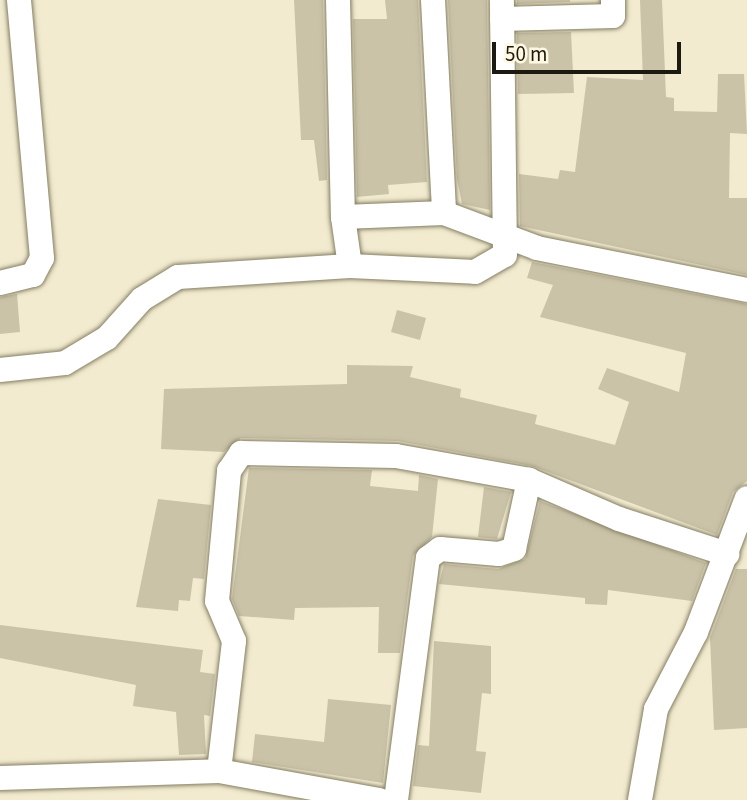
<!DOCTYPE html>
<html>
<head>
<meta charset="utf-8">
<style>
	body { margin:0 }
	#map { position:relative; width:747px; height:800px; overflow:hidden; background:#f2ebcf; font-family:"Source Sans 3",sans-serif }
	div>[style] { position:absolute }
	.building>* { inset:0; background:#cac3a8 }
	.roads { filter:drop-shadow(0 0 2px #847e64) drop-shadow(0 0 2px #847e64) }
	.minor>* { height:24px; margin:-12px; padding:0 12px; transform-origin:12px; border-radius:12px; background:#fff }
	span { translate:-50% -50%; white-space:nowrap; text-align:center; line-height:1.15; -webkit-text-stroke:6px #fef8e2; paint-order:stroke }
	.scale { position:absolute; left:492px; top:42px; width:189px; height:32px; box-sizing:border-box; border:4px solid #1c1a10; border-top:0; padding-left:9px; font-size:21px; line-height:24px; white-space:nowrap; color:#1c1a10; -webkit-text-stroke:5px #fef8e2; paint-order:stroke }
</style>
</head>
<body>
<div id="map">
	<div class="building">
		<div style="clip-path:polygon(294px 0,323px 0,327px 180px,319px 181px,314px 140px,301px 140px)"></div>
		<div style="clip-path:polygon(385px 0,418px 0,427px 182px,388px 185px,389px 194px,357px 197px,353px 19px,387px 19px)"></div>
		<div style="clip-path:polygon(448px 0,487px 0,490px 210px,462px 204px,457px 179px)"></div>
		<div style="clip-path:polygon(517px 0,570px 0,570px 2px,517px 4px)"></div>
		<div style="clip-path:polygon(640px 0,662px 0,666px 97px,674px 98px,674px 111px,717px 112px,718px 74px,744px 74px,747px 134px,730px 133px,729px 198px,747px 198px,747px 275px,520px 226px,519px 174px,558px 179px,560px 170px,575px 172px,587px 77px,643px 80px)"></div>
		<div style="clip-path:polygon(571px 32px,574px 93px,518px 94px,517px 33px)"></div>
		<div style="clip-path:polygon(532px 262px,747px 304px,747px 481px,733px 492px,717px 535px,532px 466px,398px 441px,241px 438px,224px 452px,161px 449px,164px 389px,347px 384px,347px 365px,413px 366px,410px 377px,461px 389px,460px 397px,537px 415px,535px 424px,615px 445px,629px 402px,598px 389px,607px 368px,679px 392px,686px 353px,540px 317px,553px 285px,527px 278px)"></div>
		<div style="clip-path:polygon(17px 294px,20px 332px,0 334px,0 297px)"></div>
		<div style="clip-path:polygon(397px 310px,426px 318px,420px 340px,391px 332px)"></div>
		<div style="clip-path:polygon(249px 468px,372px 470px,370px 486px,418px 491px,419px 475px,438px 479px,432px 537px,413px 556px,400px 653px,378px 653px,379px 607px,295px 608px,294px 620px,239px 616px,232px 599px)"></div>
		<div style="clip-path:polygon(484px 487px,511px 492px,497px 539px,478px 537px)"></div>
		<div style="clip-path:polygon(158px 499px,211px 505px,204px 579px,193px 578px,190px 601px,179px 600px,178px 611px,136px 607px)"></div>
		<div style="clip-path:polygon(540px 501px,706px 563px,692px 601px,608px 590px,607px 605px,585px 604px,585px 598px,439px 584px,444px 564px,498px 569px,525px 559px)"></div>
		<div style="clip-path:polygon(736px 569px,747px 569px,747px 728px,714px 730px,710px 638px)"></div>
		<div style="clip-path:polygon(0 625px,203px 650px,200px 672px,215px 674px,210px 716px,204px 715px,206px 754px,179px 755px,176px 712px,133px 706px,136px 685px,0 658px)"></div>
		<div style="clip-path:polygon(434px 641px,491px 646px,491px 694px,482px 693px,476px 751px,486px 752px,481px 793px,413px 786px,418px 745px,429px 746px)"></div>
		<div style="clip-path:polygon(328px 699px,391px 705px,383px 783px,252px 762px,255px 734px,324px 742px)"></div>
	</div>
	<div class="roads">
		<div class="minor">
			<div style="left:338px;top:0;width:217px;rotate:88.7deg"></div>
			<div style="left:343px;top:217px;width:49px;rotate:81.9deg"></div>
			<div style="left:433px;top:0;width:213px;rotate:87deg"></div>
			<div style="left:502px;top:19px;width:111px;rotate:-1.5deg"></div>
			<div style="left:613px;top:16px;width:16px;rotate:-90deg"></div>
			<div style="left:343px;top:217px;width:101px;rotate:-2.3deg"></div>
			<div style="left:444px;top:213px;width:99px;rotate:20.6deg"></div>
			<div style="left:537px;top:248px;width:214px;rotate:11.3deg"></div>
			<div style="left:0;top:283px;width:34px;rotate:-14deg"></div>
			<div style="left:33px;top:275px;width:19px;rotate:-62deg"></div>
			<div style="left:42px;top:258px;width:259px;rotate:-95.1deg"></div>
			<div style="left:0;top:370px;width:65px;rotate:-6.1deg"></div>
			<div style="left:65px;top:363px;width:49px;rotate:-30.8deg"></div>
			<div style="left:107px;top:338px;width:52px;rotate:-48.1deg"></div>
			<div style="left:142px;top:299px;width:42px;rotate:-31.4deg"></div>
			<div style="left:178px;top:277px;width:172px;rotate:-3.7deg"></div>
			<div style="left:350px;top:266px;width:125px;rotate:2.7deg"></div>
			<div style="left:475px;top:272px;width:34px;rotate:-30deg"></div>
			<div style="left:505px;top:255px;width:255px;rotate:-90.7deg"></div>
			<div style="left:219px;top:771px;width:131px;rotate:-83.4deg"></div>
			<div style="left:234px;top:641px;width:43px;rotate:-113deg"></div>
			<div style="left:217px;top:601px;width:131px;rotate:-84.7deg"></div>
			<div style="left:229px;top:471px;width:22px;rotate:-56deg"></div>
			<div style="left:241px;top:453px;width:155px;rotate:1.1deg"></div>
			<div style="left:396px;top:456px;width:135px;rotate:10.2deg"></div>
			<div style="left:529px;top:480px;width:98px;rotate:23.4deg"></div>
			<div style="left:619px;top:519px;width:114px;rotate:18deg"></div>
			<div style="left:0;top:778px;width:219px;rotate:-1.8deg"></div>
			<div style="left:219px;top:771px;width:163px;rotate:10.3deg"></div>
			<div style="left:396px;top:800px;width:244px;rotate:-82.5deg"></div>
			<div style="left:428px;top:558px;width:15px;rotate:-37deg"></div>
			<div style="left:440px;top:549px;width:59px;rotate:4.8deg"></div>
			<div style="left:499px;top:554px;width:16px;rotate:-18deg"></div>
			<div style="left:514px;top:549px;width:71px;rotate:-77.7deg"></div>
			<div style="left:640px;top:800px;width:92px;rotate:-80deg"></div>
			<div style="left:656px;top:709px;width:87px;rotate:-62.5deg"></div>
			<div style="left:696px;top:632px;width:143px;rotate:-69.2deg"></div>
		</div>
	</div>
	<div class="scale">50 m</div>
</div>
</body>
</html>
